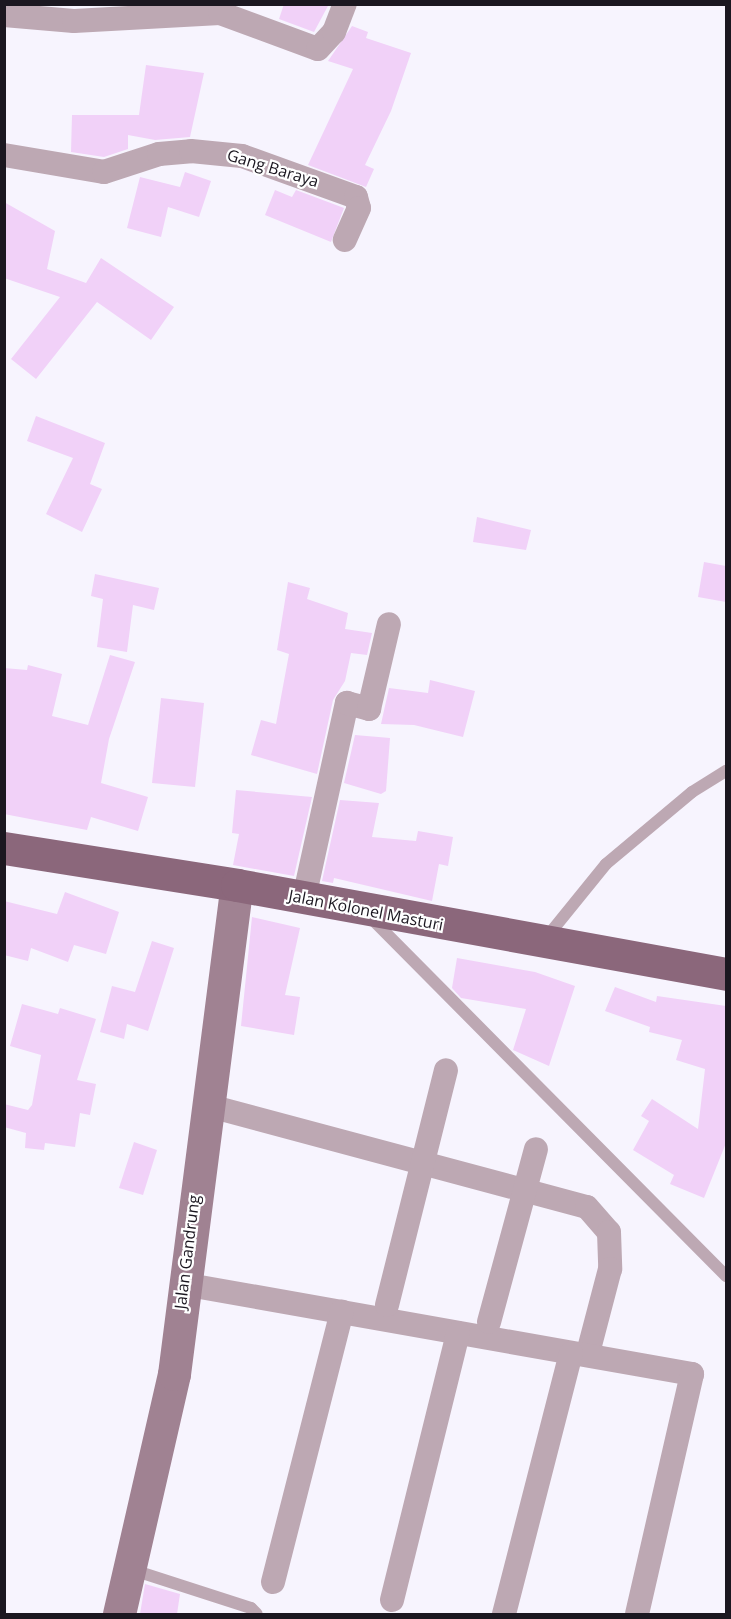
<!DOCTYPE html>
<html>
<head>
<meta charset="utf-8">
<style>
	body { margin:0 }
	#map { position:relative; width:731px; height:1619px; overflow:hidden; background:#f7f4fe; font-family:"Open Sans",sans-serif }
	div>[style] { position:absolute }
	.building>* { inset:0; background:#f1d1f8 }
	.lane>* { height:12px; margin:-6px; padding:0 6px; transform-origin:6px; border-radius:6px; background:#bda8b3 }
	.street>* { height:24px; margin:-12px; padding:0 12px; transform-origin:12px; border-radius:12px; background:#bda8b3 }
	.secondary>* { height:33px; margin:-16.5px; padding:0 16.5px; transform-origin:16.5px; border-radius:16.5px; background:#a08292 }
	.primary>* { height:33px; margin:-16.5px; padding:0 16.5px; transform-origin:16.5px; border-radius:16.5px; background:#8b677b }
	span { translate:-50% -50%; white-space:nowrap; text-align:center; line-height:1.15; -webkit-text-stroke:4.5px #fff; paint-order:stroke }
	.street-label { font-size:16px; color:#1b1720 }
	.frame { position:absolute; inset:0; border:6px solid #1b1720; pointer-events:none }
</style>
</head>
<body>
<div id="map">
	<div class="building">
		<div style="clip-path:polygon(284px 4px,329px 4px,314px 32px,279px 19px)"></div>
		<div style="clip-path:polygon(352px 26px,368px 32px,366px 38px,411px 53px,391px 111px,365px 165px,374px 169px,366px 187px,308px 165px,353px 69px,328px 61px)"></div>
		<div style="clip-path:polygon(146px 65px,204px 73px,190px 137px,155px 140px,128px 135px,128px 149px,104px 157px,71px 152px,72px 115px,139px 115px)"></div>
		<div style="clip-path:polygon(185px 172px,211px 181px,199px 217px,168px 207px,161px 237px,127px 228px,140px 177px,180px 187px)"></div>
		<div style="clip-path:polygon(275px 190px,292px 197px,296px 190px,344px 208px,331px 242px,265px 215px)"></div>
		<div style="clip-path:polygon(4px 202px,55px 231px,47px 269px,86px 283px,101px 258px,174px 307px,151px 340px,97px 302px,36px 379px,11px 359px,60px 297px,4px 278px)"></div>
		<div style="clip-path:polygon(36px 416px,105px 443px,90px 484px,102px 489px,82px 532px,46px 514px,73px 458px,27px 441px)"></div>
		<div style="clip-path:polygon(477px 517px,531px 530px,526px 550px,473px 542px)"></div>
		<div style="clip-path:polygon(704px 562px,726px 566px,726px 602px,698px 597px)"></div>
		<div style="clip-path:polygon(95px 574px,159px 588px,154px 610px,133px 605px,127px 652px,97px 647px,103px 599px,91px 596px)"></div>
		<div style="clip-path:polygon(288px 582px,310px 588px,307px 599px,348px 613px,345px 629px,372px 633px,367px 655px,351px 653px,345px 681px,333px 700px,317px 774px,251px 755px,261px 720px,276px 724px,289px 654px,277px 650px)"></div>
		<div style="clip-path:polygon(110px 655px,135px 662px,109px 739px,101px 783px,148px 797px,138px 831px,91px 817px,87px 830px,4px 814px,4px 668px,27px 670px,28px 665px,62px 674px,52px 716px,88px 725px)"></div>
		<div style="clip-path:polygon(430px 680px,475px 691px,463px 737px,414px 725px,381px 724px,389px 688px,428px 693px)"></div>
		<div style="clip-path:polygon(161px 698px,204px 703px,195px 787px,152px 783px)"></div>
		<div style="clip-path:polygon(355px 735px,390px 738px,386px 791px,381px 794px,344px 783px)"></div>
		<div style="clip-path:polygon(236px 790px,312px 797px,294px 876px,233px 865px,239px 834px,232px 833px)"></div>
		<div style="clip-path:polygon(340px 800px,379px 803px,372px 837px,416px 841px,418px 831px,453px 837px,448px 866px,439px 864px,432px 901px,334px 878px,333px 883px,322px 881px)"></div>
		<div style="clip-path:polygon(65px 892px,119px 912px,106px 954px,74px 945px,68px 962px,31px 948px,28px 961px,4px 955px,4px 901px,57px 914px)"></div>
		<div style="clip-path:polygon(252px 917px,300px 928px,285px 995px,300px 997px,294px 1035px,241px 1026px)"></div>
		<div style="clip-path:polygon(152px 941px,174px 948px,148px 1031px,127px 1024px,124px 1039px,100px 1032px,112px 986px,135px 992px)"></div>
		<div style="clip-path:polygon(457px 958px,535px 972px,575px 986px,549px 1066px,513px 1050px,526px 1009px,461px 998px,452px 988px)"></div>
		<div style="clip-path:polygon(615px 987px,656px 1002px,657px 996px,726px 1006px,726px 1143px,704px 1198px,670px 1184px,674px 1175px,633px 1150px,649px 1121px,641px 1116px,652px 1099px,698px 1129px,705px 1069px,676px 1060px,682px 1040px,649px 1032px,650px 1027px,605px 1011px)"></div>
		<div style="clip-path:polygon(22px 1004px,58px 1014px,60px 1008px,96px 1019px,77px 1080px,96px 1084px,90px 1115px,80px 1113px,75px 1147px,45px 1143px,44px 1150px,25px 1148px,26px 1133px,4px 1127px,4px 1104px,28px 1110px,32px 1105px,41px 1055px,10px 1046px)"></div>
		<div style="clip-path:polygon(134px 1142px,157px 1150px,143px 1195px,119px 1188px)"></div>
		<div style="clip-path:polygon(145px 1584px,180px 1594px,177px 1614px,140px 1614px)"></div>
	</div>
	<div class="lane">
		<div style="left:370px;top:917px;width:506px;rotate:45.24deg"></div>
		<div style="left:546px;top:938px;width:95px;rotate:-51deg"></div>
		<div style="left:606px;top:864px;width:112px;rotate:-39.9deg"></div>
		<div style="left:692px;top:792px;width:40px;rotate:-32deg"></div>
		<div style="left:130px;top:1569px;width:127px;rotate:17.9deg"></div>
		<div style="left:251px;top:1608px;width:8px;rotate:45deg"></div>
	</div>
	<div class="street">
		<div style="left:4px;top:15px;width:70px;rotate:4.9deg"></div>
		<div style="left:74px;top:21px;width:146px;rotate:-3.1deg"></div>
		<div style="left:220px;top:13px;width:104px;rotate:20.2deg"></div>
		<div style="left:318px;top:49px;width:23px;rotate:-47deg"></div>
		<div style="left:334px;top:32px;width:30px;rotate:-69deg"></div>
		<div style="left:4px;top:155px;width:101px;rotate:9.6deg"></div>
		<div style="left:104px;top:172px;width:58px;rotate:-18.1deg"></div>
		<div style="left:159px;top:154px;width:32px;rotate:-5deg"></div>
		<div style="left:191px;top:151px;width:51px;rotate:5.6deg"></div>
		<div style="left:242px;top:156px;width:121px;rotate:19.8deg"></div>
		<div style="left:356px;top:197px;width:11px;rotate:75deg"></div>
		<div style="left:359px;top:208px;width:35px;rotate:114deg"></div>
		<div style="left:304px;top:898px;width:200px;rotate:-77.6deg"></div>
		<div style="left:347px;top:703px;width:23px;rotate:15deg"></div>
		<div style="left:369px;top:709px;width:87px;rotate:-76.8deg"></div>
		<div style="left:206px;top:1105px;width:394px;rotate:15deg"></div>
		<div style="left:587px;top:1207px;width:33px;rotate:49deg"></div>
		<div style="left:609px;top:1232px;width:37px;rotate:88deg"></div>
		<div style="left:610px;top:1269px;width:79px;rotate:104.7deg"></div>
		<div style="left:183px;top:1284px;width:517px;rotate:10.03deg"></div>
		<div style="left:692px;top:1374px;width:246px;rotate:102.9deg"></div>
		<div style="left:387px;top:1305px;width:242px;rotate:-75.9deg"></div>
		<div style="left:489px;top:1322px;width:179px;rotate:-74.8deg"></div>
		<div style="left:273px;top:1582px;width:279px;rotate:-75.7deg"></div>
		<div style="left:392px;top:1600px;width:275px;rotate:-76.1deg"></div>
		<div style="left:504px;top:1614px;width:269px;rotate:-75.6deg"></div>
	</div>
	<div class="secondary">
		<div style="left:119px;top:1614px;width:246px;rotate:-77.1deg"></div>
		<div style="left:174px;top:1374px;width:493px;rotate:-82.7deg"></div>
	</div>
	<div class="primary">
		<div style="left:4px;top:848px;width:236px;rotate:9deg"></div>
		<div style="left:237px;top:885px;width:497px;rotate:10.3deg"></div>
	</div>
	<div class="street-label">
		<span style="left:273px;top:168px;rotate:17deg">Gang Baraya</span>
		<span style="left:366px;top:910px;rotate:11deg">Jalan Kolonel Masturi</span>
		<span style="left:187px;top:1252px;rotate:-83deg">Jalan Gandrung</span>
	</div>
	<div class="frame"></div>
</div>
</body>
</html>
